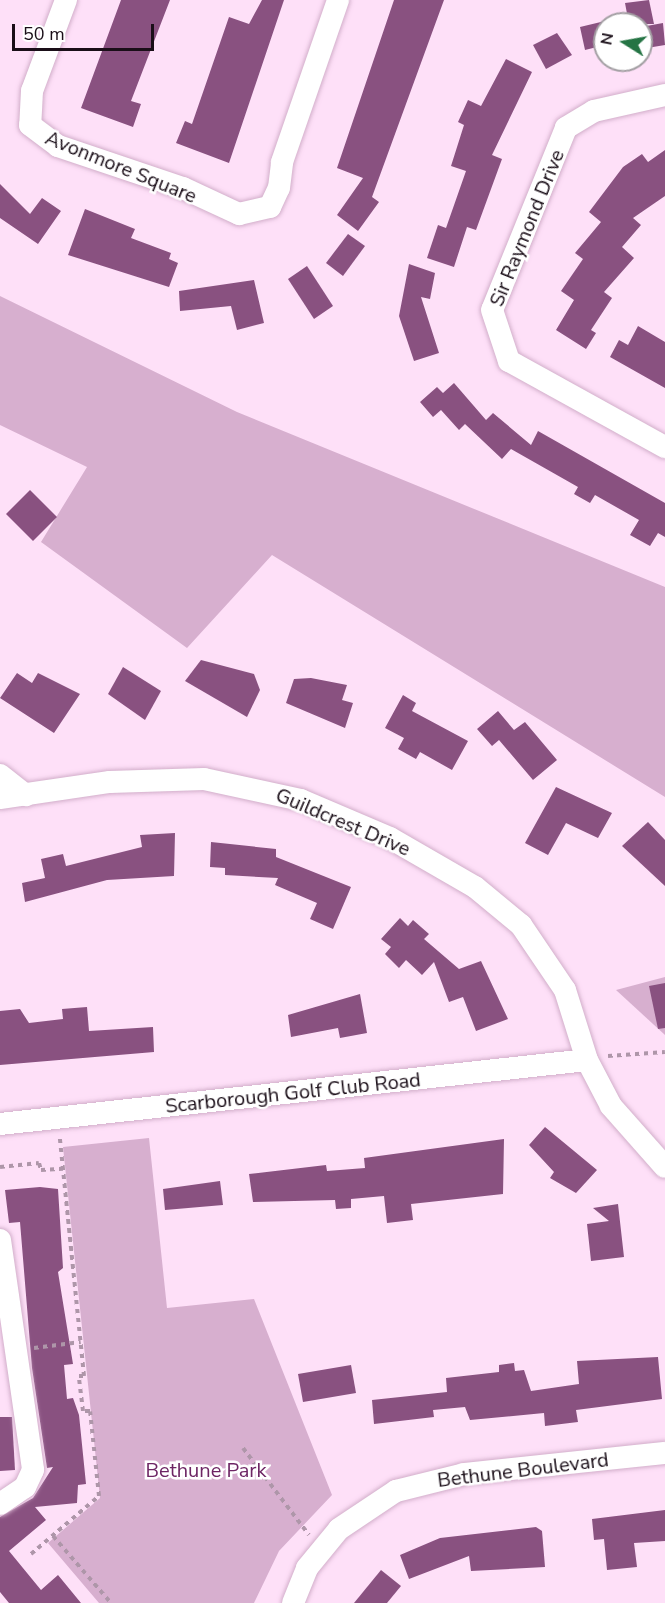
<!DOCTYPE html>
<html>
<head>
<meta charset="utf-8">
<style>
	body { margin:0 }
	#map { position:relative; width:665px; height:1603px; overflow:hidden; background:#fee0f8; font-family:"Nunito Sans",sans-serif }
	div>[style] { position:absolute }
	.green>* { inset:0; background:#d7afcf }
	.building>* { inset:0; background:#895180 }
	.path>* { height:4px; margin-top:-2px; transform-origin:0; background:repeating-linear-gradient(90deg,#ae96a9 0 4.5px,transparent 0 9px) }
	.roads { filter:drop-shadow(0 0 2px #d2aeca) drop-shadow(0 0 2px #d2aeca) }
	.minor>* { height:22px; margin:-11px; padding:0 11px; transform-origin:11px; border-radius:11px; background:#fff }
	span { translate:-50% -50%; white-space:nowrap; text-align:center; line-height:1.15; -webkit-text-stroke:5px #fff; paint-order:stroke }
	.street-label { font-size:20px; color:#1a0e18 }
	.park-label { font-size:20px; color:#6d2564 }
	.north { position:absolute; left:593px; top:12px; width:60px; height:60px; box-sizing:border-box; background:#fff; border:2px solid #a39fa3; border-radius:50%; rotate:281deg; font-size:16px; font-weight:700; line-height:24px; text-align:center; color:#1a0e18 }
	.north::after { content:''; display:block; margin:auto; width:21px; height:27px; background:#257444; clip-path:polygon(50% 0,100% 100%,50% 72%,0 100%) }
	.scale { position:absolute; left:12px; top:24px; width:142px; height:27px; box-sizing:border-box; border:3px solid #1a0e18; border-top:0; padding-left:8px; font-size:18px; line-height:21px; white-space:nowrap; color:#1a0e18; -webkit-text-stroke:4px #fff; paint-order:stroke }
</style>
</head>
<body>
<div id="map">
	<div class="green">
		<div style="clip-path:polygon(0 296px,237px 412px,665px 587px,665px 797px,272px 555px,187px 648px,41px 542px,87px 467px,0 425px)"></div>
		<div style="clip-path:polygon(665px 977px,665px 1035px,616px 990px)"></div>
		<div style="clip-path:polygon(149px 1138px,167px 1308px,254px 1299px,332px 1495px,279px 1551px,254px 1603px,99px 1603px,48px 1543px,100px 1498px,63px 1147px)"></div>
	</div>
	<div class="building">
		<div style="clip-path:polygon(121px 0,170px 0,131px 101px,141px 104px,133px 127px,81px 108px)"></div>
		<div style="clip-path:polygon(262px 0,284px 0,229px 163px,176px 143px,185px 121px,192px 124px,229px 17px,249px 24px)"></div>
		<div style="clip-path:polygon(394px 0,444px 0,372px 197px,379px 202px,358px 231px,337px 215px,363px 178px,337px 168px)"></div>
		<div style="clip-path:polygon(649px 0,654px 24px,629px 24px,625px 3px)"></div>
		<div style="clip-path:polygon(605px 21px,605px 45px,585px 50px,580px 27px)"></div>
		<div style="clip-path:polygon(663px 23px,665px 45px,641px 49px,641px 27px)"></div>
		<div style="clip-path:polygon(557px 33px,572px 55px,546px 69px,533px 45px)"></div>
		<div style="clip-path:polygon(506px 59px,532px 72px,492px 155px,502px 159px,476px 230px,467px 227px,454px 267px,427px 258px,438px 225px,446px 228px,466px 171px,451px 166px,464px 125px,458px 122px,468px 100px,481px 106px)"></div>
		<div style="clip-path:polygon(665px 150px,665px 196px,633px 218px,641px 225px,622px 247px,634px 258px,604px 292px,612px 298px,591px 330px,596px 333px,586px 349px,556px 330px,574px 300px,561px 291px,583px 259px,575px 253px,601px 222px,589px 212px,623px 167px,642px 154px,648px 162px)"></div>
		<div style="clip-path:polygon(0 184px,30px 214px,42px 198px,61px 211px,38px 244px,0 218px)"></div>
		<div style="clip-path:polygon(85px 209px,135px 229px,131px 238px,171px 253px,169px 259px,178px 263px,169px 287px,68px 255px)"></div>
		<div style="clip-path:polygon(348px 234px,365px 246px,343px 276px,326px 263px)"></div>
		<div style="clip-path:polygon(409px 264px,435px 273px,430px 299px,421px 297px,439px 353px,414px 361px,399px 316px)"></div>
		<div style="clip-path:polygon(307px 266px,333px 306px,314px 319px,288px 279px)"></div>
		<div style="clip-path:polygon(254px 280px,264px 323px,237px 330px,231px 306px,180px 311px,179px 291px)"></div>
		<div style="clip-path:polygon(638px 326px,665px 342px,665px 388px,610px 357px,619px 340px,628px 345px)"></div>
		<div style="clip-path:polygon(454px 383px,486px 420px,493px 413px,531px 445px,538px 431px,665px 503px,665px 537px,658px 533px,650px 546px,630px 535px,639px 520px,595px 495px,590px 503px,574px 494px,578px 487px,511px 449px,502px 459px,465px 424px,459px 430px,441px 410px,433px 417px,420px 402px,437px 387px,443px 393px)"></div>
		<div style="clip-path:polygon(30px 490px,57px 517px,33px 541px,6px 514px)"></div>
		<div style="clip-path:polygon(201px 660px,254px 674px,260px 690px,247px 717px,185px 681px)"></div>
		<div style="clip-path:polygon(123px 667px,161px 691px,145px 720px,108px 694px)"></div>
		<div style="clip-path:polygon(17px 673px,32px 683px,38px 673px,80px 694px,54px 733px,0 698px)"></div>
		<div style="clip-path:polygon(311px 678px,347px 685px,342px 700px,353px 703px,345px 728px,286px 703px,294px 679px)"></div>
		<div style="clip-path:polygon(403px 695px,416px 703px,412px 711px,468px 741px,452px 770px,420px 752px,416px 759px,398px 749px,404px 738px,385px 728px)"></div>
		<div style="clip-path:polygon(498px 711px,514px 730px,525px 722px,557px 760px,533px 780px,499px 740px,492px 746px,477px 729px)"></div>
		<div style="clip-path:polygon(556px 787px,612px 813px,598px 838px,566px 823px,548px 855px,525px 843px)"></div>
		<div style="clip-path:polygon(648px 822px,665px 840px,665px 886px,622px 846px)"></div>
		<div style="clip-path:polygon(175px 833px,174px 876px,107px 880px,25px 902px,22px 883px,45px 878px,41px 859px,63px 854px,66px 866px,142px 847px,140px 835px)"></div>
		<div style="clip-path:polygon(211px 842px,276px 849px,276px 857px,351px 887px,333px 929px,310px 919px,317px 903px,275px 885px,278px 878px,225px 875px,225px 868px,210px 867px)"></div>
		<div style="clip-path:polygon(400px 918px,408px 926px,413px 920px,429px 934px,424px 939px,459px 969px,481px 961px,508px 1019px,476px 1031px,463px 997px,449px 1002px,434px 962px,422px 975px,406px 960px,399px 968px,385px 954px,391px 947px,381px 939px)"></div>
		<div style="clip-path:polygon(665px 983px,665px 1028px,658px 1029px,649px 986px)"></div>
		<div style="clip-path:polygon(360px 994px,367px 1033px,340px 1038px,338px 1028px,291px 1037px,288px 1015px)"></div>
		<div style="clip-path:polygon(87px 1007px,89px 1031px,153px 1027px,154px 1052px,0 1065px,0 1011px,20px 1009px,29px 1023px,63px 1019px,62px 1009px)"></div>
		<div style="clip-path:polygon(545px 1127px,597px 1170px,576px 1193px,550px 1178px,554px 1172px,529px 1145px)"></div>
		<div style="clip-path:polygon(504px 1139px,503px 1194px,411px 1204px,413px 1220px,387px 1223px,384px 1196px,351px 1199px,351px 1208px,336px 1209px,335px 1200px,253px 1202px,249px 1174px,326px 1165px,327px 1171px,365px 1168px,364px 1158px)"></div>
		<div style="clip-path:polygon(220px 1181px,223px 1205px,165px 1210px,163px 1189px)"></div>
		<div style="clip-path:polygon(40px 1187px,58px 1189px,63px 1268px,58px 1272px,73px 1364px,64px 1365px,67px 1399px,73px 1398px,79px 1415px,86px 1484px,78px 1485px,77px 1503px,35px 1507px,46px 1520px,9px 1551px,41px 1590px,58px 1575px,81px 1603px,9px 1603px,0 1592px,0 1517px,33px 1498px,53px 1467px,47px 1468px,32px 1368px,20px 1222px,9px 1223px,5px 1190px)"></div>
		<div style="clip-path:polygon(618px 1204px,624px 1257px,591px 1261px,587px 1224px,609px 1221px,593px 1208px)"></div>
		<div style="clip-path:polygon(658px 1357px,662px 1399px,576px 1410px,578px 1422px,545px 1426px,544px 1413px,470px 1420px,465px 1407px,433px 1410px,434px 1417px,374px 1424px,372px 1400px,447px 1392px,446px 1378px,499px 1372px,499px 1365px,514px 1363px,515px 1371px,524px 1370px,531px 1391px,579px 1384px,577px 1361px)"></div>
		<div style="clip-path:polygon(351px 1365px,356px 1393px,303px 1402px,298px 1374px)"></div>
		<div style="clip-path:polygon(0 1417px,12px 1417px,15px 1470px,0 1471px)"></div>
		<div style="clip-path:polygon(665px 1510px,665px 1541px,634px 1543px,637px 1567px,607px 1570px,604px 1539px,594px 1540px,592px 1519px)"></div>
		<div style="clip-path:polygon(536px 1527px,542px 1531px,545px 1567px,471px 1571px,469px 1556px,409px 1579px,400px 1555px,440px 1538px)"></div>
		<div style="clip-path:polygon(381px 1570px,401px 1586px,387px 1603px,354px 1603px)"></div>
	</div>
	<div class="path">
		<div style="left:608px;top:1056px;width:57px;rotate:-4deg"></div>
		<div style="left:0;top:1167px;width:39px;rotate:-6deg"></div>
		<div style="left:39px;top:1163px;width:7px;rotate:74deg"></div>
		<div style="left:41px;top:1170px;width:22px;rotate:-3deg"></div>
		<div style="left:34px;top:1348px;width:47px;rotate:-7.3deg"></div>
		<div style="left:243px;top:1448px;width:109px;rotate:52.8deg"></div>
		<div style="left:53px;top:1536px;width:89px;rotate:49.1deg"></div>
		<div style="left:31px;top:1554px;width:89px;rotate:-40.5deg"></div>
		<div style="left:99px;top:1496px;width:85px;rotate:-96deg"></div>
		<div style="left:90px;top:1411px;width:7px;rotate:180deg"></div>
		<div style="left:83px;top:1411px;width:35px;rotate:-97deg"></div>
		<div style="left:79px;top:1376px;width:5px"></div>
		<div style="left:84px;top:1376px;width:239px;rotate:-95.8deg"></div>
	</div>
	<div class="roads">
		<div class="minor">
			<div style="left:66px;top:0;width:97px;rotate:110.5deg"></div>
			<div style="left:32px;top:91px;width:34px;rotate:93deg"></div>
			<div style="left:30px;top:125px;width:35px;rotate:37deg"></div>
			<div style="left:58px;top:146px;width:132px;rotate:18.6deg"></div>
			<div style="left:183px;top:188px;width:62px;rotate:24.9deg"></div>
			<div style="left:239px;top:214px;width:32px;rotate:-13deg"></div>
			<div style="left:270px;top:207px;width:21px;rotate:-65deg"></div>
			<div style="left:279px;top:188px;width:26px;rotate:-83deg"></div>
			<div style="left:282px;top:162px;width:171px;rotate:-70.9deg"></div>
			<div style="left:665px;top:95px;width:73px;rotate:167.3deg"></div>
			<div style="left:594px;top:111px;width:33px;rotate:149deg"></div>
			<div style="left:566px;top:128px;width:196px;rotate:112.1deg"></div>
			<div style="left:492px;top:310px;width:54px;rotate:71.6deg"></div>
			<div style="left:509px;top:361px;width:178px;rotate:28.9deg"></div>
			<div style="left:0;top:775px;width:33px;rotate:38deg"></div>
			<div style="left:0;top:798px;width:111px;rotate:-8.3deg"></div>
			<div style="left:110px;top:782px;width:94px;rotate:-1.8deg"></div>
			<div style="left:204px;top:779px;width:99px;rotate:12.2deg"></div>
			<div style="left:301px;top:800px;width:97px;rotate:23.1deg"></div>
			<div style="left:390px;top:838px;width:98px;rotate:30deg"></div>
			<div style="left:475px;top:887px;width:60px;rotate:39.6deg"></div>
			<div style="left:521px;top:925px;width:78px;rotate:55.9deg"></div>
			<div style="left:565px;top:990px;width:73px;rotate:72.6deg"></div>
			<div style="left:587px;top:1060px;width:52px;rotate:62.4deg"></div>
			<div style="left:611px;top:1106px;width:81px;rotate:48.5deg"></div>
			<div style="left:0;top:1124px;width:590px;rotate:-6.22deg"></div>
			<div style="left:0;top:1240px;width:232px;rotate:81.8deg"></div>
			<div style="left:33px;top:1470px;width:19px;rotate:115deg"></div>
			<div style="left:25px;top:1487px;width:30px;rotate:146deg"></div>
			<div style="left:293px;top:1603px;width:38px;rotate:-68deg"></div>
			<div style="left:307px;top:1568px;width:50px;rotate:-50.6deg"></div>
			<div style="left:339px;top:1529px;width:69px;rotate:-33.7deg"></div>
			<div style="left:396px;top:1491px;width:70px;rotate:-14deg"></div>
			<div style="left:464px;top:1474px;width:202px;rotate:-6deg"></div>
		</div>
	</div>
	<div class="street-label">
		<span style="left:121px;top:167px;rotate:22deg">Avonmore Square</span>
		<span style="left:527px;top:228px;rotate:-68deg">Sir Raymond Drive</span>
		<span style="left:343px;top:822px;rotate:23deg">Guildcrest Drive</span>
		<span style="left:293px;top:1093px;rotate:-6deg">Scarborough Golf Club Road</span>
		<span style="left:523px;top:1470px;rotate:-7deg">Bethune Boulevard</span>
	</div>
	<div class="park-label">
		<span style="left:206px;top:1470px">Bethune Park</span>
	</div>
	<div class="north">N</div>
	<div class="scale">50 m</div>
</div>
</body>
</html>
